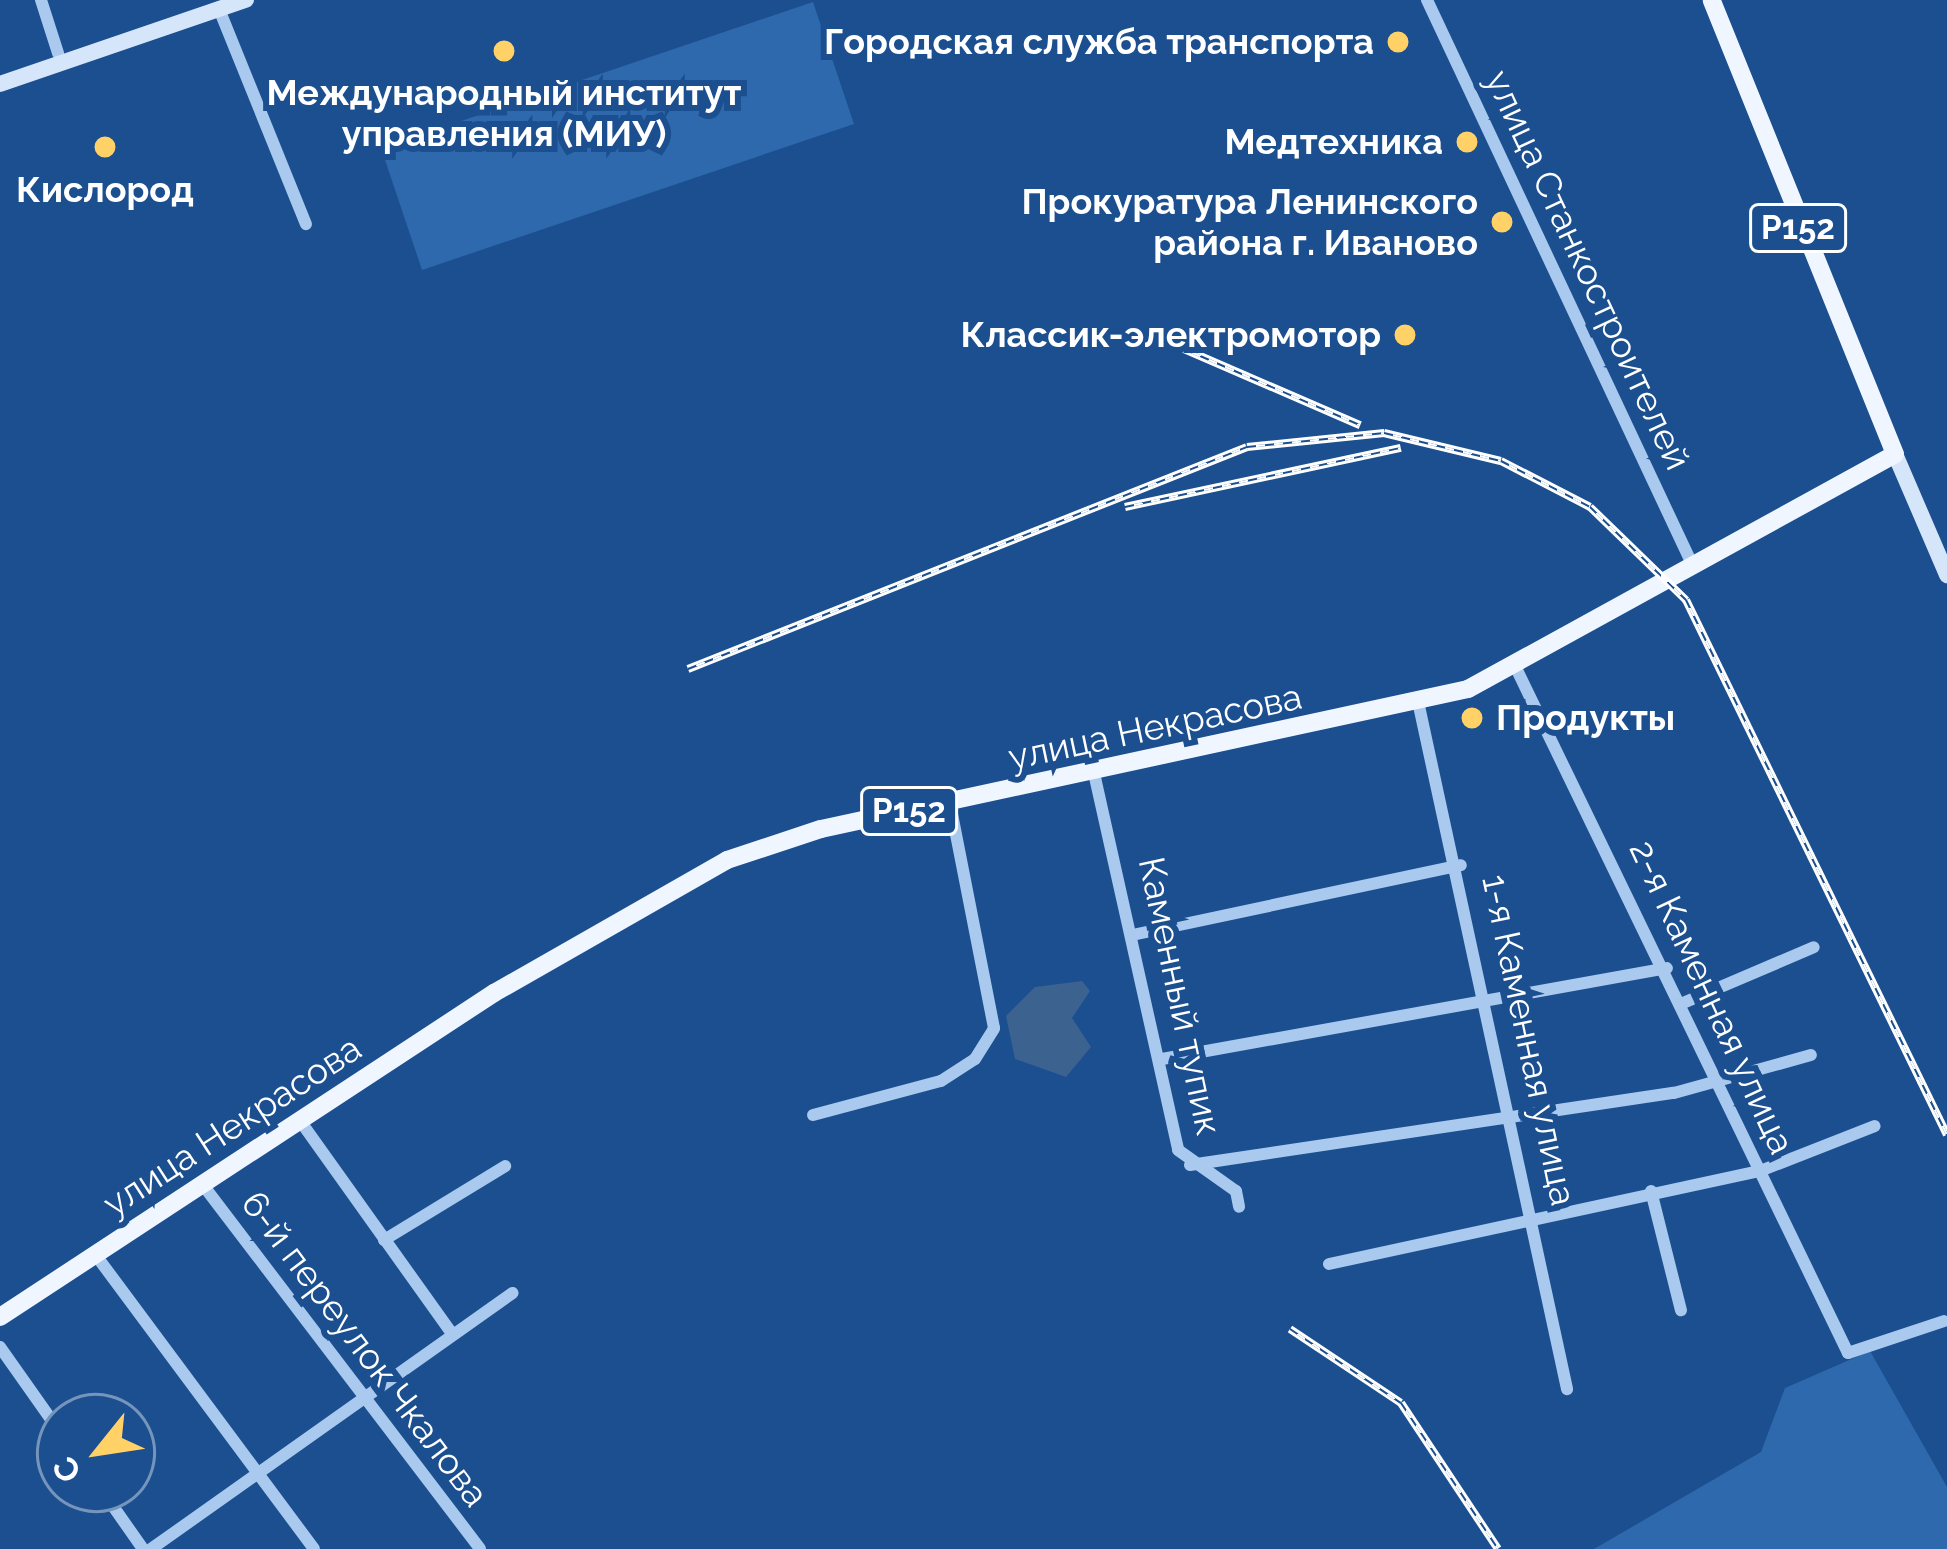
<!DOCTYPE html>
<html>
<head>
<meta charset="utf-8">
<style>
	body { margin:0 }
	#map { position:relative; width:1947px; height:1549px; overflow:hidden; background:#1b4f8f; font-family:Raleway,sans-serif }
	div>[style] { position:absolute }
	.green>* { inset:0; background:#2e69ad }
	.water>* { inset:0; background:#3c6290 }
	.street>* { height:12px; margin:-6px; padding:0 6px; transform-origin:6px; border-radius:6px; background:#a9c9ee }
	.secondary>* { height:16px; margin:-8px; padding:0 8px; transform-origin:8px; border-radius:8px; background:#d6e6fa }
	.primary>* { height:18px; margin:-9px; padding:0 9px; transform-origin:9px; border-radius:9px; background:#f0f6ff }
	.rail>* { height:8px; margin-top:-4px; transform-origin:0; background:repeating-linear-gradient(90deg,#1b4f8f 0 9px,#fff 0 18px); box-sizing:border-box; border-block:3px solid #fff }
	.dots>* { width:33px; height:33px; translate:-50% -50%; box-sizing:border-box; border:6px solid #1b4f8f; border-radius:50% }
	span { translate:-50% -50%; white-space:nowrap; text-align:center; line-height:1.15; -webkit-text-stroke:12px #1b4f8f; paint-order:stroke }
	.shield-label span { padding:3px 9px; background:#1b4f8f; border:3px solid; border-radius:9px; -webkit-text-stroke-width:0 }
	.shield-label { font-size:33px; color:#fff; font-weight:700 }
	.poi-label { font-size:36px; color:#fff; font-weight:700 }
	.right { translate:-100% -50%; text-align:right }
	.left { translate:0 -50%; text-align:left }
	.street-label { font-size:36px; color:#fff }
	.north { position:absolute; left:36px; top:1393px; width:120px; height:120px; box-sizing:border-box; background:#1b4f8f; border:3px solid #7695bc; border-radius:50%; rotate:240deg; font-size:33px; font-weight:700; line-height:48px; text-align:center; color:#fff }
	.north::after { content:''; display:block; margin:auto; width:42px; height:54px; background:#ffd166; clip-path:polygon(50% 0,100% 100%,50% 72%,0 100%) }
</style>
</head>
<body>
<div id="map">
	<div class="green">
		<div style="clip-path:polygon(813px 2px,854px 124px,422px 270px,381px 148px)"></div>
		<div style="clip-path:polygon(1870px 1351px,1947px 1487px,1947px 1549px,1594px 1549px,1761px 1452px,1785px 1388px)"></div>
	</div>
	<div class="water">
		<div style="clip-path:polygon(1082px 981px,1090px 991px,1072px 1018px,1091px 1047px,1066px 1077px,1015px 1059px,1006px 1016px,1035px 987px)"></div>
	</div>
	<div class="street">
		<div style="left:41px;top:0;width:56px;rotate:72.2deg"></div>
		<div style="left:1427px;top:0;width:625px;rotate:64.83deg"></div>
		<div style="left:219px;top:9px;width:232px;rotate:68deg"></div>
		<div style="left:1516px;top:668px;width:761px;rotate:64.14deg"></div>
		<div style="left:1848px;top:1353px;width:101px;rotate:-18.4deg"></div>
		<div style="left:1419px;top:706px;width:699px;rotate:77.77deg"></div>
		<div style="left:1094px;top:773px;width:386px;rotate:77.4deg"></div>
		<div style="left:1178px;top:1150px;width:71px;rotate:35.3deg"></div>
		<div style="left:1236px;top:1191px;width:16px;rotate:79deg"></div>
		<div style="left:1137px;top:934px;width:331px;rotate:-12deg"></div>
		<div style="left:1683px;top:1003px;width:142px;rotate:-23.1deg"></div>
		<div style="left:1162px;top:1059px;width:513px;rotate:-10.21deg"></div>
		<div style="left:813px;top:1115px;width:132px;rotate:-14.9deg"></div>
		<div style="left:941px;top:1081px;width:40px;rotate:-32.9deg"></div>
		<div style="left:975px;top:1059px;width:36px;rotate:-58deg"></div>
		<div style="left:994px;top:1028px;width:229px;rotate:-101.1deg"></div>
		<div style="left:301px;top:1122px;width:258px;rotate:54.5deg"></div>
		<div style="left:1190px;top:1165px;width:489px;rotate:-8.5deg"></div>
		<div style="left:1674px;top:1093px;width:142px;rotate:-15.5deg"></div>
		<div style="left:203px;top:1185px;width:457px;rotate:52.7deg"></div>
		<div style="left:1651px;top:1191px;width:123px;rotate:75.9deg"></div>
		<div style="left:384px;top:1240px;width:142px;rotate:-31.4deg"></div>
		<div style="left:95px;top:1254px;width:367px;rotate:53.4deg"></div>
		<div style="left:1329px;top:1264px;width:441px;rotate:-12.2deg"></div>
		<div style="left:1760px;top:1171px;width:123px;rotate:-21.4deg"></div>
		<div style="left:0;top:1347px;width:104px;rotate:54.8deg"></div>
		<div style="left:101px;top:1489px;width:73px;rotate:55deg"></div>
		<div style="left:151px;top:1549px;width:443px;rotate:-35.3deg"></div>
	</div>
	<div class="secondary">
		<div style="left:0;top:84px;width:260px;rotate:-18.9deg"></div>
		<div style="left:1895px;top:454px;width:132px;rotate:66.7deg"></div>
	</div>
	<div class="primary">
		<div style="left:0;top:1317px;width:591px;rotate:-33.26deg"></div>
		<div style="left:494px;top:993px;width:268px;rotate:-29.7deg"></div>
		<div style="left:727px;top:860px;width:99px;rotate:-18.3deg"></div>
		<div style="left:821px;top:829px;width:662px;rotate:-12.21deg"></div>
		<div style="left:1468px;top:689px;width:487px;rotate:-28.8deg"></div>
		<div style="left:1895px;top:454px;width:489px;rotate:-112deg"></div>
	</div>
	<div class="rail">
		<div style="left:1184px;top:349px;width:192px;rotate:23.4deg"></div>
		<div style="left:1125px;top:507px;width:282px;rotate:-12.1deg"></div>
		<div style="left:688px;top:669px;width:601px;rotate:-21.66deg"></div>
		<div style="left:1247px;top:447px;width:138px;rotate:-5.8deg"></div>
		<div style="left:1384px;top:433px;width:120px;rotate:13.5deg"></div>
		<div style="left:1501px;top:461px;width:100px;rotate:27.3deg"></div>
		<div style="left:1590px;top:507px;width:134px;rotate:44.1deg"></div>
		<div style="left:1686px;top:600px;width:595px;rotate:63.99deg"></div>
		<div style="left:1290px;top:1329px;width:133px;rotate:33.7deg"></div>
		<div style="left:1401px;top:1403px;width:175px;rotate:56.4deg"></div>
	</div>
	<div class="dots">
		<div style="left:1398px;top:42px;background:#ffd166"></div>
		<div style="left:504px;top:51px;background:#ffd166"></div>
		<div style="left:1467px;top:142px;background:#ffd166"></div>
		<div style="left:105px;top:147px;background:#ffd166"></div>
		<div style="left:1502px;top:222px;background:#ffd166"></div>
		<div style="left:1405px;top:335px;background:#ffd166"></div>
		<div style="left:1472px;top:718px;background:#ffd166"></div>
	</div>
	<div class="shield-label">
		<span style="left:1798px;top:228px">Р152</span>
		<span style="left:909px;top:811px">Р152</span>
	</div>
	<div class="poi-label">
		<span class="right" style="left:1374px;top:42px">Городская служба транспорта</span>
		<span style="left:504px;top:113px">Международный институт<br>управления (МИУ)</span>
		<span class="right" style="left:1443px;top:142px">Медтехника</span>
		<span style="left:105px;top:190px">Кислород</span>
		<span class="right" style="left:1478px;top:222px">Прокуратура Ленинского<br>района г. Иваново</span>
		<span class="right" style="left:1381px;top:335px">Классик-электромотор</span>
		<span class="left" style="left:1496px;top:718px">Продукты</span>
	</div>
	<div class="street-label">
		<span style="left:1588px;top:270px;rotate:65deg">улица Станкостроителей</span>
		<span style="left:1155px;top:727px;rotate:-12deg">улица Некрасова</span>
		<span style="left:1180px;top:996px;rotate:78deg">Каменный тупик</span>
		<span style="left:1712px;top:997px;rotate:65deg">2-я Каменная улица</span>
		<span style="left:1529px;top:1040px;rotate:78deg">1-я Каменная улица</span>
		<span style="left:232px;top:1126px;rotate:-33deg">улица Некрасова</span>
		<span style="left:365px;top:1349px;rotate:53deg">6-й переулок Чкалова</span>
	</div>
	<div class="north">С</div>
</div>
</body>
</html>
